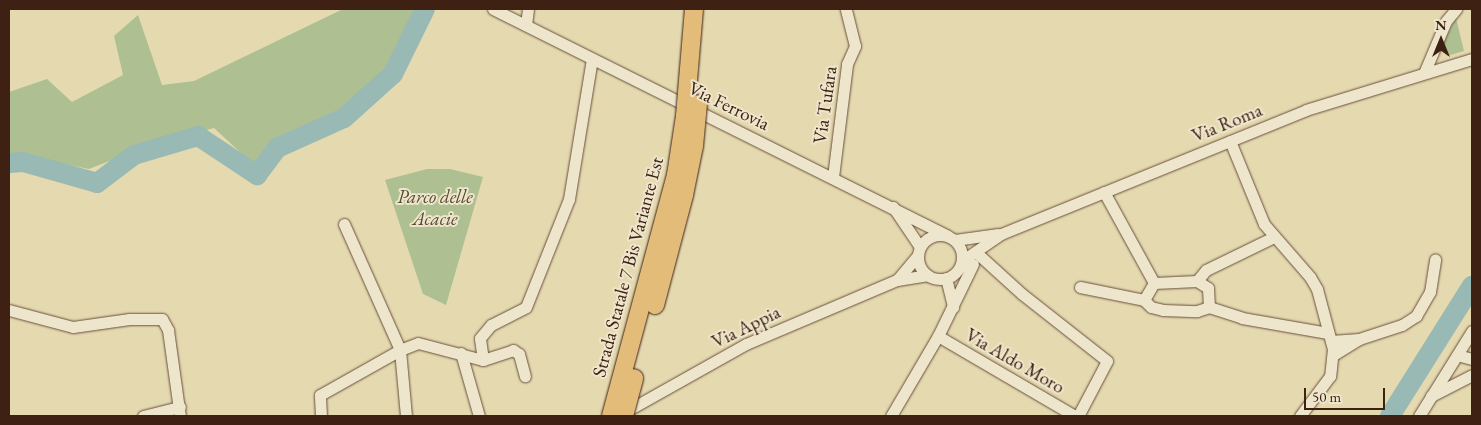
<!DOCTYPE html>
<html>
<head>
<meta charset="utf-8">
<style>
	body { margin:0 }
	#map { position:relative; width:1481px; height:425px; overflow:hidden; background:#e5d9b0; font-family:"EB Garamond",serif }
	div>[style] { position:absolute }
	.green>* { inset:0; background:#aec091 }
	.river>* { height:20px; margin:-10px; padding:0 10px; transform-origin:10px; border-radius:10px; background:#98b9b4 }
	.roads { filter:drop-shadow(0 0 1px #684f3a) drop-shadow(0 0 1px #684f3a) }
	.minor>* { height:11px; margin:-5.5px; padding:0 5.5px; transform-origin:5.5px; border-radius:5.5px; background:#eee6cc }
	.minor>.ring { margin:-5.5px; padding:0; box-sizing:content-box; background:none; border:11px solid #eee6cc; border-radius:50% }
	.bridges { filter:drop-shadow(0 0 1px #3e2113) drop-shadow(0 0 1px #3e2113) }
	.highway-bridge>* { height:18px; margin:-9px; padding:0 9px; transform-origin:9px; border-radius:9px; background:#e2bc78 }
	span { translate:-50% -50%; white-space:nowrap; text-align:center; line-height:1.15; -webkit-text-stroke:4px #eee6cc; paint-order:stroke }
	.street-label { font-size:19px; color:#3e2113 }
	.park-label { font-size:19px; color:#5a4932; font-style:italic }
	.frame { position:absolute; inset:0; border:10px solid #3e2113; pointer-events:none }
	.north { position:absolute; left:1416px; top:15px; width:50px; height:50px; -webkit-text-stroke:4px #eee6cc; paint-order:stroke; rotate:0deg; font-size:14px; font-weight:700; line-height:20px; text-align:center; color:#3e2113 }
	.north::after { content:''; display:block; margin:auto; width:18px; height:22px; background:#3e2113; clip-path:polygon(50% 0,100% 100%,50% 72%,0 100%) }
	.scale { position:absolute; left:1304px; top:388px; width:81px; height:22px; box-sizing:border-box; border:2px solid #3e2113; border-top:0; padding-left:6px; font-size:15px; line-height:18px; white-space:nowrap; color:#3e2113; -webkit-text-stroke:4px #eee6cc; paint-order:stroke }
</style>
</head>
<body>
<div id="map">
	<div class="green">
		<div style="clip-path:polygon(343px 9px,420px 9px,390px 69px,345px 113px,276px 144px,256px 167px,214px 128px,137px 150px,89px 169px,25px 156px,9px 158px,9px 92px,47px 79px,72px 102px,123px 75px,114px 36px,138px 15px,162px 85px,194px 81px)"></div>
		<div style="clip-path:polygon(1456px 18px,1464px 51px,1447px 56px,1440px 48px)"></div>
		<div style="clip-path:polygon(427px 169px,450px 169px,483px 177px,446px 305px,423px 294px,385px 180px)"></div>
	</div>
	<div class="river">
		<div style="left:9px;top:163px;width:14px;rotate:-4deg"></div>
		<div style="left:23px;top:162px;width:77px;rotate:15.8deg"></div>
		<div style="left:97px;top:183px;width:46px;rotate:-37.1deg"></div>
		<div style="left:134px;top:155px;width:67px;rotate:-16.5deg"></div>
		<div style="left:198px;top:136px;width:71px;rotate:33.5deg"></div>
		<div style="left:257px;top:175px;width:34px;rotate:-53deg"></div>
		<div style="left:277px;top:148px;width:73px;rotate:-24.1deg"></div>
		<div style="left:344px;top:118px;width:66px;rotate:-41.9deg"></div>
		<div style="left:393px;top:74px;width:72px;rotate:-63.8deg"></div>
		<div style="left:1390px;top:416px;width:154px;rotate:-57.8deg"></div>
	</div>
	<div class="roads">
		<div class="minor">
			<div style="left:493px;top:9px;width:508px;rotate:26.51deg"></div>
			<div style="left:526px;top:25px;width:16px;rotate:-83deg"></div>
			<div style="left:1425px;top:71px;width:54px;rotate:-67.2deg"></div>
			<div style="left:1446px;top:21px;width:16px;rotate:-50deg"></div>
			<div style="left:1230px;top:141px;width:90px;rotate:67.7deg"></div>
			<div style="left:1264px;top:224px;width:70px;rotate:49deg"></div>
			<div style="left:1310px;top:277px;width:14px;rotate:60deg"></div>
			<div style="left:1317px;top:289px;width:62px;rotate:75.1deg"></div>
			<div style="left:1333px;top:349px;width:27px;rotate:96deg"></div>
			<div style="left:1330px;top:376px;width:50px;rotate:126.9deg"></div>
			<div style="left:833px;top:177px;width:114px;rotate:-82.9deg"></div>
			<div style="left:847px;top:64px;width:20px;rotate:-66deg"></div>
			<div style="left:855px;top:46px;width:38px;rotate:-104deg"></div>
			<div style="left:1104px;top:192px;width:104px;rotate:61.2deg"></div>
			<div style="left:893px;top:207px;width:48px;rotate:56deg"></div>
			<div style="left:344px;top:224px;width:138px;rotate:66deg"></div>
			<div style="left:400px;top:350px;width:66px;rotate:84.8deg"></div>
			<div class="ring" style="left:918px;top:235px;width:33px;height:33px"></div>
			<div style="left:955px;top:240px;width:42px;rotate:-8.1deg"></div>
			<div style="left:979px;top:255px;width:58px;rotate:42.2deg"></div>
			<div style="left:1022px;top:294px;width:108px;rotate:38.2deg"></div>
			<div style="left:1107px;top:361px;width:62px;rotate:117.8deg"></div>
			<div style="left:969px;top:270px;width:12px;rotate:-121deg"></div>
			<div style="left:963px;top:260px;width:46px;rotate:-34.4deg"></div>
			<div style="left:1001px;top:234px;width:329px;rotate:-22.1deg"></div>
			<div style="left:1306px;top:110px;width:174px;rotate:-17.1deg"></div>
			<div style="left:946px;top:278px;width:30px;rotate:76deg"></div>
			<div style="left:897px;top:280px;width:33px;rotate:-50deg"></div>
			<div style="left:1197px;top:281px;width:14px;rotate:-51deg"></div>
			<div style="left:1206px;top:270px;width:76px;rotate:-25.9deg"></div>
			<div style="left:1080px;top:287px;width:65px;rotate:11.5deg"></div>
			<div style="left:1144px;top:300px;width:10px;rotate:45deg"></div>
			<div style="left:1151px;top:307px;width:12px;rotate:14deg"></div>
			<div style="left:1163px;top:310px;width:34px;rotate:2deg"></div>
			<div style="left:1197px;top:311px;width:13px;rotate:-18deg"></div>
			<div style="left:1144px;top:300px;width:20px;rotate:-60deg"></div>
			<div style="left:1154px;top:283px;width:43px;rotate:-2.7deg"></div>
			<div style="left:1197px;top:281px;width:13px;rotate:32deg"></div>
			<div style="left:1208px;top:288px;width:19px;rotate:87deg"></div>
			<div style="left:1209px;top:307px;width:35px;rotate:18deg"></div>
			<div style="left:1242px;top:318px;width:87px;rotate:9.9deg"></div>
			<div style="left:9px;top:310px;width:66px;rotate:14.9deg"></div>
			<div style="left:73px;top:327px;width:57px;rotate:-8.1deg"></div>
			<div style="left:129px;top:319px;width:33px"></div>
			<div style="left:162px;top:319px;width:13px;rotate:61deg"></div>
			<div style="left:168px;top:330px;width:87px;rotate:82.1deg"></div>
			<div style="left:938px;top:336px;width:159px;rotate:30.3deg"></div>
			<div style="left:1359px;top:339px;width:45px;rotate:-18deg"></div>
			<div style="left:1402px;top:325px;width:17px;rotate:-33deg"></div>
			<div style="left:1416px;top:316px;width:28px;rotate:-60deg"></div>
			<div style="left:1430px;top:292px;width:33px;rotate:-81deg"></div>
			<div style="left:1331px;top:341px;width:28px;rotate:-4deg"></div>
			<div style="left:1359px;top:339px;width:31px;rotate:148deg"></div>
			<div style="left:461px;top:353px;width:66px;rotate:74.1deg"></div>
			<div style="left:1457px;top:355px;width:16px;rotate:15deg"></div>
			<div style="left:483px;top:360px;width:22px;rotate:-98deg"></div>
			<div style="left:480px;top:338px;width:17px;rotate:-50deg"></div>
			<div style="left:491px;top:325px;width:39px;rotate:-27deg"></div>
			<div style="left:526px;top:307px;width:116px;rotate:-68.3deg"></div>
			<div style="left:569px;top:199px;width:142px;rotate:-80.7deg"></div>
			<div style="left:1431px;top:396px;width:46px;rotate:-27.1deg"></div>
			<div style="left:623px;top:413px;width:141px;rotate:-29.3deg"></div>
			<div style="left:746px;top:344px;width:164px;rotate:-23deg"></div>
			<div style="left:897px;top:280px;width:30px;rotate:-9deg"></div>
			<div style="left:143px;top:416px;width:38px;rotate:-14deg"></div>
			<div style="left:321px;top:416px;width:21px;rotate:-93deg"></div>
			<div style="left:320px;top:395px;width:92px;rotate:-29.4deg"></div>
			<div style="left:400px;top:350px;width:19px;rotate:-21deg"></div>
			<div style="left:418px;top:343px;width:67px;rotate:14.7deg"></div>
			<div style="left:483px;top:360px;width:32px;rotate:-18deg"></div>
			<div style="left:513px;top:350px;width:7px;rotate:34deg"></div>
			<div style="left:519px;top:354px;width:23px;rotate:75deg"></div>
			<div style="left:891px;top:416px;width:93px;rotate:-59.6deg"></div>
			<div style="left:938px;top:336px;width:80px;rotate:-64.1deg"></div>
			<div style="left:1419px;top:416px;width:100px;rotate:-58.1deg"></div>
		</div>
	</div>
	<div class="bridges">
		<div class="highway-bridge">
			<div style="left:655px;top:305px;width:114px;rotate:-75.2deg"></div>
			<div style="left:684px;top:195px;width:50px;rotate:-78.5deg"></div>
			<div style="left:694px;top:146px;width:42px;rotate:-84.6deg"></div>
			<div style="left:611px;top:416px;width:250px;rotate:-74.9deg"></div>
			<div style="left:676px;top:175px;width:60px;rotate:-81.3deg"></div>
			<div style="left:685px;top:116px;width:107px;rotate:-85.2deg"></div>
			<div style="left:624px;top:416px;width:39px;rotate:-75deg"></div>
		</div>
	</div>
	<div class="street-label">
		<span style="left:825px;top:105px;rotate:-82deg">Via Tufara</span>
		<span style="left:729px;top:106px;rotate:26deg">Via Ferrovia</span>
		<span style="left:1227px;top:123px;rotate:-22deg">Via Roma</span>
		<span style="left:628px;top:267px;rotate:-75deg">Strada Statale 7 Bis Variante Est</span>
		<span style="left:746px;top:327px;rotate:-26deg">Via Appia</span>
		<span style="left:1015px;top:361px;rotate:30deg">Via Aldo Moro</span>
	</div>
	<div class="park-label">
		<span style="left:435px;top:208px">Parco delle<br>Acacie</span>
	</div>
	<div class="frame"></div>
	<div class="north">N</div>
	<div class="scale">50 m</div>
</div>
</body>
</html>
